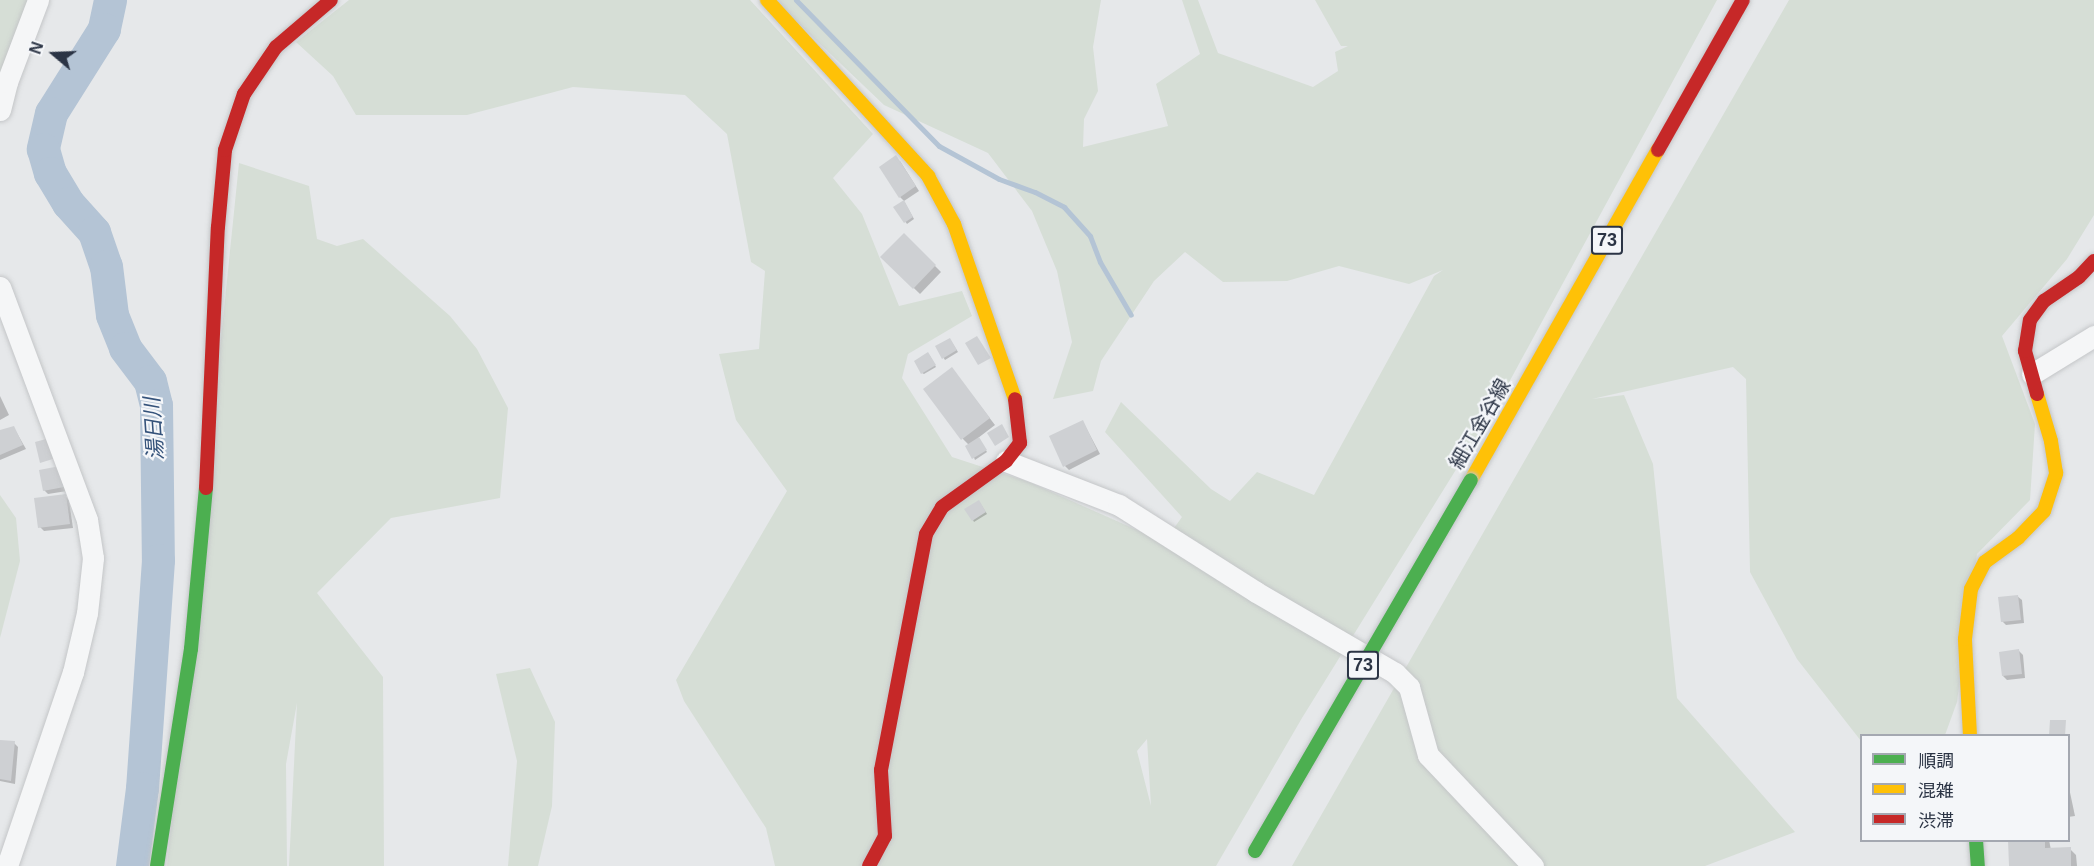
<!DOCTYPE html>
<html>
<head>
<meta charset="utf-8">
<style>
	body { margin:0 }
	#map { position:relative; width:2094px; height:866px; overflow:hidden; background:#e6e8ea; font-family:Helvetica,"Noto Sans JP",sans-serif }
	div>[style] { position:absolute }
	.green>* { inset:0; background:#d6ded6 }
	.shadow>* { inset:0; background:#0003 }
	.stream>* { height:5px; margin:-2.5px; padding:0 2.5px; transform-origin:2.5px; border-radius:2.5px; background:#b4c4d5 }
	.river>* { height:33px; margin:-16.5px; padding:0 16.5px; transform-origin:16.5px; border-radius:16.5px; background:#b4c4d5 }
	.building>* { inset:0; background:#ced0d3 }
	.roads { filter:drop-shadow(0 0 2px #c4c6c8) drop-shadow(0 0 2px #c4c6c8) }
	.street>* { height:21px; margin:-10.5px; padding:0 10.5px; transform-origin:10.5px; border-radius:10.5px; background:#f5f6f7 }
	.fast>* { height:14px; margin:-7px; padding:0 7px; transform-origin:7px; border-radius:7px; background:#4caf50 }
	.slow>* { height:14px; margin:-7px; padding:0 7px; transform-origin:7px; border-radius:7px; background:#ffc107 }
	.jam>* { height:14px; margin:-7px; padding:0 7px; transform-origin:7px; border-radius:7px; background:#c62828 }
	.bridges { filter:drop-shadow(0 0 2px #c2c5c8) drop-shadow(0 0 2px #c2c5c8) }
	.fast-bridge>* { height:14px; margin:-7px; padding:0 7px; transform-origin:7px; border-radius:7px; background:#4caf50 }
	span { translate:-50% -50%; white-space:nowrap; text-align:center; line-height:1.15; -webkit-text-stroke:4.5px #f4f6f9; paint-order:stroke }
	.shield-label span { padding:2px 4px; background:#f4f6f9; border:2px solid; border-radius:4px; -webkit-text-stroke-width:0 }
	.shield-label { font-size:18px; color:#2b3445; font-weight:700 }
	.street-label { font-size:20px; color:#2b3445 }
	.water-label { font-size:21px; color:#34527a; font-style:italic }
	.legend { position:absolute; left:1860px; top:734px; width:210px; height:108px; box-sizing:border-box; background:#f4f6f9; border:2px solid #a4a8b1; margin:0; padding:8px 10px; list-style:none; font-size:18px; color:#2b3445 }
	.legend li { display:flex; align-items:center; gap:12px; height:30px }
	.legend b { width:30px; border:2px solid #a4a8b1 }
	.north { position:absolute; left:24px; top:24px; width:60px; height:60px; -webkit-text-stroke:4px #f4f6f9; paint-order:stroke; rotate:289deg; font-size:16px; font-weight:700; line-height:24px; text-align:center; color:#2b3445 }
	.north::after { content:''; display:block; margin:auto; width:21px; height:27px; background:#2b3445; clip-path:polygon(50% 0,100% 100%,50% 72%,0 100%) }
</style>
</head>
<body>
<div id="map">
	<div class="green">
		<div style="clip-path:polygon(0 0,38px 0,0 101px)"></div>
		<div style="clip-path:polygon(evenodd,349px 0,750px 0,873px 134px,833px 178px,862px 214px,899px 306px,962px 291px,972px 316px,908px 354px,902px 378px,952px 457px,1029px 482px,1164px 542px,1182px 517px,1105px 432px,1121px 402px,1211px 489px,1230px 501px,1257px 472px,1314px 495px,1434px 276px,1443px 270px,1409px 284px,1339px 266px,1287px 281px,1223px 282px,1185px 252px,1154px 281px,1101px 361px,1093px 391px,1053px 399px,1072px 342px,1057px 271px,1032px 211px,988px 153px,884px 105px,774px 0,1101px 0,1093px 47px,1098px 91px,1084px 119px,1083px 147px,1168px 126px,1156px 84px,1200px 54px,1182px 0,1198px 0,1218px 53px,1313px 87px,1338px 71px,1335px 52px,1348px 46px,1341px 46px,1315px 0,1717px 0,1501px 397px,1302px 718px,1216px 866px,775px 866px,766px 828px,684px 701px,676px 680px,787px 491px,736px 420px,719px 354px,759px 349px,765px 271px,751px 262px,727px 134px,685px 95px,573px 87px,467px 115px,356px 115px,333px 76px,296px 42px,349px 0,1147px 739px,1151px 806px,1137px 751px,1147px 739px)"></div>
		<div style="clip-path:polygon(1789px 0,2094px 0,2094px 215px,2067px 259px,2002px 336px,2035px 424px,2030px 500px,1977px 554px,1957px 702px,1945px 735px,1862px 736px,1861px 741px,1797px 659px,1750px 572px,1746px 379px,1733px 367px,1592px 399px,1624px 395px,1653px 464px,1677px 698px,1795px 832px,1705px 866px,1292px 866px)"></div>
		<div style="clip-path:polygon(239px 163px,309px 186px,317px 239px,337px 246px,363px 239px,450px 316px,477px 349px,508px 408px,500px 498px,391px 518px,317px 593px,383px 677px,384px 866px,289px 866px,297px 703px,286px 764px,287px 866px,167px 866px)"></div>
		<div style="clip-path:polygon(0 495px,16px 518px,20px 561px,0 638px)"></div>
		<div style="clip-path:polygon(530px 668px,555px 722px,552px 806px,538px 866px,508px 866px,517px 761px,496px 674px)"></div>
	</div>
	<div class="shadow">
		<div style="clip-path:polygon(900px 161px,919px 191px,904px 201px,900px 197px)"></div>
		<div style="clip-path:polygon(905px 203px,914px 219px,907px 224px,895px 207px)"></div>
		<div style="clip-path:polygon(904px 235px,941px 272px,920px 294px,882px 257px)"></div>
		<div style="clip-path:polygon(951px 341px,958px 352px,945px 360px,937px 347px)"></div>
		<div style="clip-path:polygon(930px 356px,936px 367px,924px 374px,922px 373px)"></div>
		<div style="clip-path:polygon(952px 369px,995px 425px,978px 438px,987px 452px,975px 460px,969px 445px,963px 439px)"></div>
		<div style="clip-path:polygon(0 396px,9px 415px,0 420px)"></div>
		<div style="clip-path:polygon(1083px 422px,1100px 454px,1069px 470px,1065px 466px)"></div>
		<div style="clip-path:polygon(14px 428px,26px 449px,0 460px,0 432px)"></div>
		<div style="clip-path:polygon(59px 467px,67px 491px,48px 494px,44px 490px)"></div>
		<div style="clip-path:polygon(65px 496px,69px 500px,73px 528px,44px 531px,40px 527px)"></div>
		<div style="clip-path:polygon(980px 503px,987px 514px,974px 522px,973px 520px)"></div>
		<div style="clip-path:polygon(2017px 596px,2022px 600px,2024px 623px,2006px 625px,2002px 621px)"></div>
		<div style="clip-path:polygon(2019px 651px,2023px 655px,2025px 678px,2007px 680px,2003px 676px)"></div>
		<div style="clip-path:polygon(0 741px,14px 743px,18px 747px,15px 784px,0 781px)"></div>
		<div style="clip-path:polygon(2068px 783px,2075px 816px,2068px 817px)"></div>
		<div style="clip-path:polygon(2009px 840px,2049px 840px,2051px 850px,2070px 849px,2076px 855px,2077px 866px,2011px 866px)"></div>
	</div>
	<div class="stream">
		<div style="left:796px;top:0;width:204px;rotate:45.6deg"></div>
		<div style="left:939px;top:146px;width:68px;rotate:28.8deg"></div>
		<div style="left:999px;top:179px;width:38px;rotate:20deg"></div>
		<div style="left:1035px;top:192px;width:33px;rotate:27deg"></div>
		<div style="left:1064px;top:207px;width:39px;rotate:48deg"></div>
		<div style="left:1090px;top:236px;width:28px;rotate:69deg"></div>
		<div style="left:1100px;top:262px;width:61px;rotate:59.7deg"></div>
	</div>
	<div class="river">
		<div style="left:110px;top:0;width:30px;rotate:102deg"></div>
		<div style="left:104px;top:29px;width:99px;rotate:122.2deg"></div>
		<div style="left:51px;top:113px;width:37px;rotate:103deg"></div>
		<div style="left:43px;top:149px;width:25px;rotate:74deg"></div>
		<div style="left:50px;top:173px;width:35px;rotate:59deg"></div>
		<div style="left:68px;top:203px;width:39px;rotate:48deg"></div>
		<div style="left:94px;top:232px;width:36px;rotate:71deg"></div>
		<div style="left:106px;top:266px;width:49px;rotate:83deg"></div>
		<div style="left:112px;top:315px;width:35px;rotate:68deg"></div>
		<div style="left:125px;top:348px;width:41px;rotate:52.9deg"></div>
		<div style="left:150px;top:381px;width:25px;rotate:76deg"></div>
		<div style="left:156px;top:405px;width:155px;rotate:89.3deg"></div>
		<div style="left:158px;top:560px;width:229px;rotate:94deg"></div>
		<div style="left:142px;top:788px;width:79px;rotate:97.3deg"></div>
	</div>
	<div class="building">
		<div style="clip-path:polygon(896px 155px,916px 186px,899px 198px,879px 167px)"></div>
		<div style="clip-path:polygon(904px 200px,913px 217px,904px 223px,893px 207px)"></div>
		<div style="clip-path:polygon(904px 233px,936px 265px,913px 289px,880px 257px)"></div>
		<div style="clip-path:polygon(977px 336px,991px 358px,978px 365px,965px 343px)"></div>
		<div style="clip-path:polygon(950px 338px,957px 350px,942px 359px,935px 346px)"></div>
		<div style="clip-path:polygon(928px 352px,936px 365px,921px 374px,914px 361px)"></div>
		<div style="clip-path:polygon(952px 367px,990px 418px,961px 440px,923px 389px)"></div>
		<div style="clip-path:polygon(1083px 420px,1097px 450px,1063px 467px,1049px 436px)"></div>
		<div style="clip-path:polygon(1002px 424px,1009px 437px,995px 446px,987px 433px)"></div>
		<div style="clip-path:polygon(14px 426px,23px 445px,0 455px,0 430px)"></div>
		<div style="clip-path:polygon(979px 437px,987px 450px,972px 459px,965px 446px)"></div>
		<div style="clip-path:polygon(50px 438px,56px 458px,40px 463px,35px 442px)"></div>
		<div style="clip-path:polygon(60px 466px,64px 487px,43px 491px,39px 470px)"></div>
		<div style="clip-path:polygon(66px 494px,70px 524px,38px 528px,34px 498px)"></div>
		<div style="clip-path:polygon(979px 500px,986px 512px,972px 521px,964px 509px)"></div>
		<div style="clip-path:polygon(2018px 595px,2021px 620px,2001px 622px,1998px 597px)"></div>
		<div style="clip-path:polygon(2019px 649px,2022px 674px,2002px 676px,1999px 652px)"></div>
		<div style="clip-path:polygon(2050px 720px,2066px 720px,2065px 736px,2049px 736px)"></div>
		<div style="clip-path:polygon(0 740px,15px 741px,11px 781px,0 779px)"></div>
		<div style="clip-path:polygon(2008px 840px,2045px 840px,2045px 848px,2071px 847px,2071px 866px,2009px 866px)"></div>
	</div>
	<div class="roads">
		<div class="street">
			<div style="left:0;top:110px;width:29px;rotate:-76deg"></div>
			<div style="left:7px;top:82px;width:88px;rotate:-69.3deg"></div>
			<div style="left:0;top:287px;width:249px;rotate:69.5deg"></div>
			<div style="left:87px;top:520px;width:38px;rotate:81deg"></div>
			<div style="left:93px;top:558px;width:55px;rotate:96.2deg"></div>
			<div style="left:87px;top:613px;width:61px;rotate:103.3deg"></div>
			<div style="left:73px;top:672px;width:205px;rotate:108.8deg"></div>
			<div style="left:2032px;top:374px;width:73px;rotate:-31.5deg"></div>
			<div style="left:1006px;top:461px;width:121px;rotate:21.3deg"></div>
			<div style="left:1119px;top:505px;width:162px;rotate:32.4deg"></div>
			<div style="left:1256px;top:592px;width:161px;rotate:30.2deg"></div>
			<div style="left:1395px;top:673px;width:20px;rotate:45deg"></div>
			<div style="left:1409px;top:687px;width:71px;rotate:74.4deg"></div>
			<div style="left:1428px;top:755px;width:153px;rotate:46.6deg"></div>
		</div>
		<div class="fast">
			<div style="left:1976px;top:840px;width:26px;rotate:86deg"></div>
			<div style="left:157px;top:866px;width:220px;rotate:-81.1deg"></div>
			<div style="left:191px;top:649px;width:162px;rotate:-84.7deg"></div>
		</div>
		<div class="slow">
			<div style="left:767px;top:0;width:239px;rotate:47.5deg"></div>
			<div style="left:928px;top:176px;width:55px;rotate:61.6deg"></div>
			<div style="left:954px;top:224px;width:185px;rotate:70.8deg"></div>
			<div style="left:1471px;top:480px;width:379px;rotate:-60.5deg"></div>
			<div style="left:1970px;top:736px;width:97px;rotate:-93deg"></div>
			<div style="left:1965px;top:639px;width:50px;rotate:-83.2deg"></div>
			<div style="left:1971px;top:589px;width:30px;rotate:-63deg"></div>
			<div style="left:1985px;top:562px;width:41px;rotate:-36deg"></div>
			<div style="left:2018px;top:538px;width:37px;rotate:-46deg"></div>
			<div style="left:2044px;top:511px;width:40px;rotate:-72deg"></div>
			<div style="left:2056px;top:473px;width:32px;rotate:-99deg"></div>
			<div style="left:2051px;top:441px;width:49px;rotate:-106.6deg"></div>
		</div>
		<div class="jam">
			<div style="left:1658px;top:150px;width:172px;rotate:-60.5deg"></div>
			<div style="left:2037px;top:394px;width:45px;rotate:-105.6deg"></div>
			<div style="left:2025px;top:351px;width:31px;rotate:-81deg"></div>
			<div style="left:2030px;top:320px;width:24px;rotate:-54deg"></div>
			<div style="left:2044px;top:301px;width:42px;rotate:-34.4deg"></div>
			<div style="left:2079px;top:277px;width:22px;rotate:-47deg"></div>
			<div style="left:206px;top:488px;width:261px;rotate:-87.4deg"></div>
			<div style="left:218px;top:227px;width:77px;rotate:-84.8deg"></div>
			<div style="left:225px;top:150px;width:59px;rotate:-71.3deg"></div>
			<div style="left:244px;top:94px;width:57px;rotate:-55.8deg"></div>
			<div style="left:276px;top:47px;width:72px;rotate:-40.5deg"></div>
			<div style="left:869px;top:866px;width:34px;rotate:-62deg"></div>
			<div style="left:885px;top:836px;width:66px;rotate:-93.5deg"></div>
			<div style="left:881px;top:770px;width:240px;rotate:-79.2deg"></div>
			<div style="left:926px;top:534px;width:31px;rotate:-59deg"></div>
			<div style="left:942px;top:507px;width:79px;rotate:-35.7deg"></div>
			<div style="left:1006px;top:461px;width:23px;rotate:-52deg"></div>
			<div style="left:1020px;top:443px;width:44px;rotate:-96.5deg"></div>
		</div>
	</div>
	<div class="bridges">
		<div class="fast-bridge">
			<div style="left:1255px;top:851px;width:429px;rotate:-59.8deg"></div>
		</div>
	</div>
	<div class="shield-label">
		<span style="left:1607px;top:240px">73</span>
		<span style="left:1363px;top:665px">73</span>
	</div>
	<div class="street-label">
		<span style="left:1480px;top:424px;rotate:-60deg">細江金谷線</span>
	</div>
	<div class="water-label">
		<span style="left:154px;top:429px;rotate:-94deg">湯日川</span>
	</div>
	<ul class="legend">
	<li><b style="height:8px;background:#4caf50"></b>順調</li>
	<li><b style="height:8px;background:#ffc107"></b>混雑</li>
	<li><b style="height:8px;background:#c62828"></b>渋滞</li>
	</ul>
	<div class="north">N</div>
</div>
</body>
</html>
